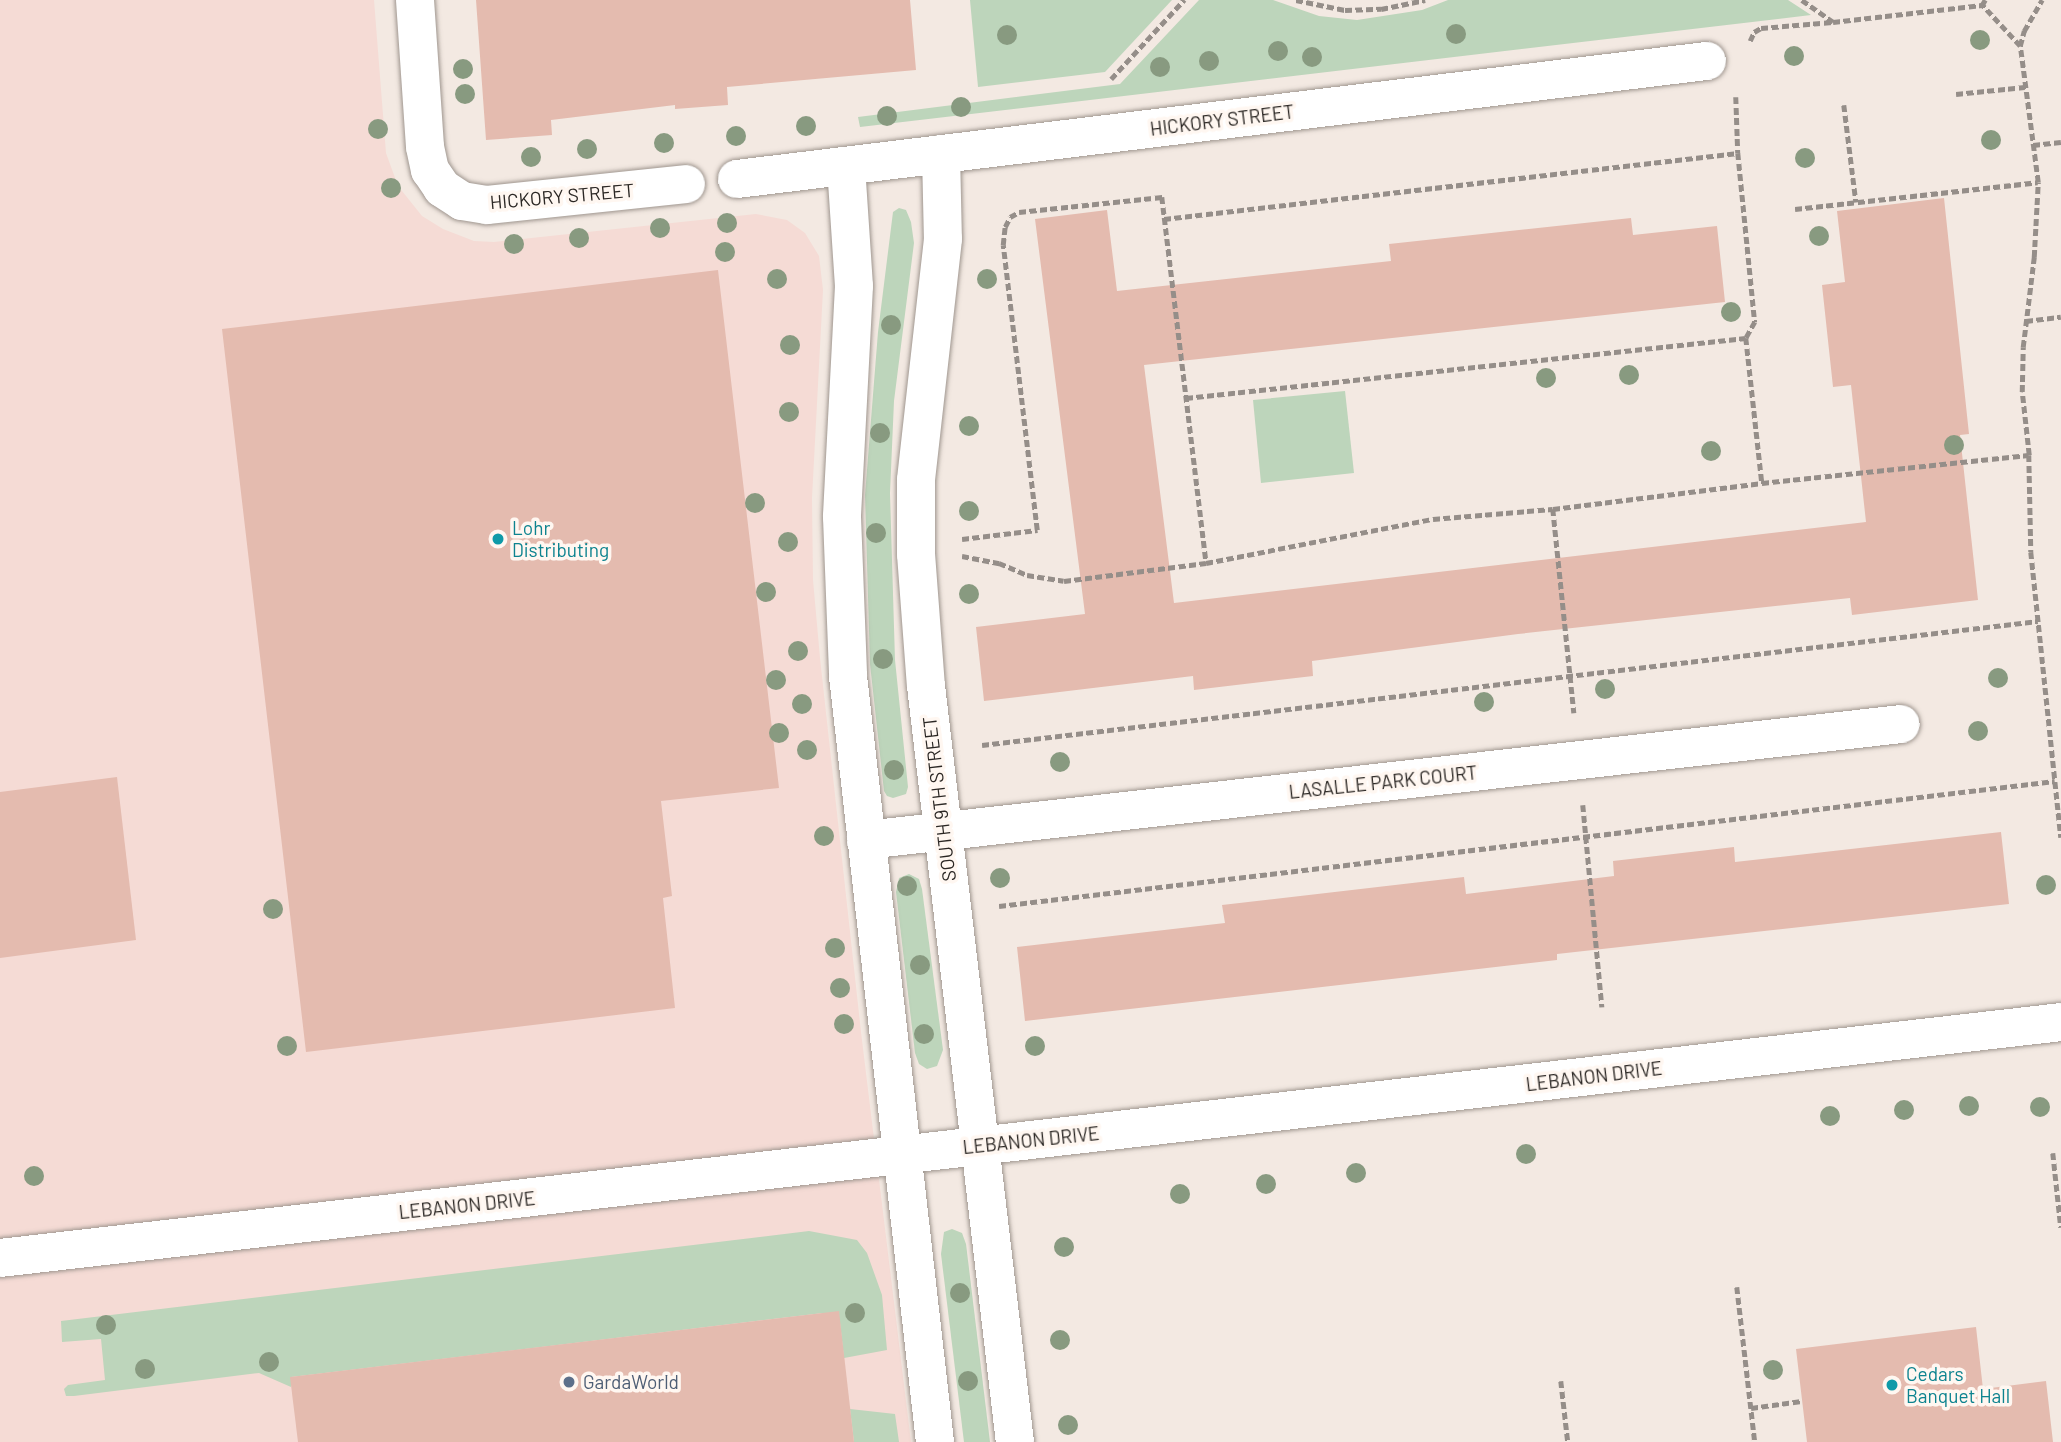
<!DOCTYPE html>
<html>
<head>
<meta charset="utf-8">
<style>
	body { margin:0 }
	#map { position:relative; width:2061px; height:1442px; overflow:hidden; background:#f3e9e2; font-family:Barlow,sans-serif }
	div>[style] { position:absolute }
	.commercial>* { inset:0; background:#f5dbd5 }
	.green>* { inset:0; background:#bdd5bb }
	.building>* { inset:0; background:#e4bbaf }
	.path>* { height:4.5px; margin-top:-2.25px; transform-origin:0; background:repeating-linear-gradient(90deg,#958e89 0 7px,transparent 0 10.5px) }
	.roads { filter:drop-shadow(0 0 2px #9f968f) drop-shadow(0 0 2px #9f968f) }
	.minor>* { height:38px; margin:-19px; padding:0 19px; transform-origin:19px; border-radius:19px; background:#fff }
	.trees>* { width:20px; height:20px; margin:-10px; border-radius:50%; background:#889a80 }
	.dots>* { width:19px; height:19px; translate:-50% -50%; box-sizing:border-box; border:4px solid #fff7f1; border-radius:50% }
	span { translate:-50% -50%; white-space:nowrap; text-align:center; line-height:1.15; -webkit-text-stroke:7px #fff7f1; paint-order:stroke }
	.street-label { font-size:19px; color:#2b2724 }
	.culture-label { font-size:19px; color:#0d838f }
	.left { translate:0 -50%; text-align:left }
	.service-label { font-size:19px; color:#4e5e75 }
</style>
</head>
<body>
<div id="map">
	<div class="commercial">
		<div style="clip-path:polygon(0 0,374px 0,386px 153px,398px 186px,422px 216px,443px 229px,474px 241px,494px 242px,756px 214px,787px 220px,805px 233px,819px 256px,823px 290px,812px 498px,813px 580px,820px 658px,861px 1032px,911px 1442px,0 1442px)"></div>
	</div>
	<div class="green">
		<div style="clip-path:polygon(970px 0,1172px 0,1105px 72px,978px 87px)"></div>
		<div style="clip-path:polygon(1199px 0,1273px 0,1319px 16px,1357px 20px,1422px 10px,1448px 0,1788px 0,1811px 15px,860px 127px,858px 117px,1120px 84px)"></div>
		<div style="clip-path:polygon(899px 208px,906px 210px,911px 222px,914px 243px,894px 401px,890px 493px,895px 660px,908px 787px,906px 794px,893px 798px,887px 796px,884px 791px,870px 664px,865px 495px,878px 332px,893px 212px)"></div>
		<div style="clip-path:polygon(1345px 391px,1354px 473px,1261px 483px,1253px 400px)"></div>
		<div style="clip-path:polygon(909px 874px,919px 879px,922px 889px,943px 1050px,937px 1066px,927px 1069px,919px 1064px,915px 1053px,896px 892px,899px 878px)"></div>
		<div style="clip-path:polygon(952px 1229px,962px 1233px,966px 1244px,990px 1442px,964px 1442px,941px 1254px,944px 1232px)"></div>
		<div style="clip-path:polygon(809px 1231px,857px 1240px,867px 1253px,882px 1295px,887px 1350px,844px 1358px,840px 1323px,823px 1313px,291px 1377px,291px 1387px,259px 1373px,74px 1396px,66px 1396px,64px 1389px,68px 1385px,105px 1380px,101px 1339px,62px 1342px,61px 1321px)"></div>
		<div style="clip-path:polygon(850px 1409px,895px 1414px,899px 1442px,854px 1442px)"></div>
	</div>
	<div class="building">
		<div style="clip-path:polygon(476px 0,910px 0,916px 70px,727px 87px,728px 105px,675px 109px,675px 105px,551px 120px,552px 135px,486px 140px)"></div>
		<div style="clip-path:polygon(1944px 198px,1969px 434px,1960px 435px,1978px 600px,1852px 615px,1850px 598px,1518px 634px,1312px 661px,1313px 676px,1194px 690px,1193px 676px,984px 701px,976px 627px,1085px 614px,1035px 219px,1107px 210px,1117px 291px,1391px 261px,1389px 244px,1631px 218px,1633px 235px,1717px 226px,1725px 302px,1144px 365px,1174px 603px,1866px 522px,1851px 385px,1833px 387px,1822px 285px,1845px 282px,1837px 211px)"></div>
		<div style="clip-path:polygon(718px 270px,779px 788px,661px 801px,672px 896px,663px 898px,675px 1008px,306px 1052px,222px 329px)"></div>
		<div style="clip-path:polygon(117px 777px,136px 940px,0 958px,0 792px)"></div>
		<div style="clip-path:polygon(2001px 832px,2009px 904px,1557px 954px,1557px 960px,1025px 1021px,1017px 947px,1225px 923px,1222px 905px,1464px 877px,1466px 894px,1614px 876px,1613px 861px,1734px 847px,1735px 862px)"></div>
		<div style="clip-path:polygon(839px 1311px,854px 1442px,298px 1442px,290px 1377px)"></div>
		<div style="clip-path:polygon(1976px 1327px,1983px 1389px,2046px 1381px,2053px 1442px,1807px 1442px,1796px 1349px)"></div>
	</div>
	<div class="path">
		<div style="left:1296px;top:0;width:50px;rotate:11.5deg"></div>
		<div style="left:1345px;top:10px;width:36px;rotate:-2deg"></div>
		<div style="left:1381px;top:9px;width:45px;rotate:-11.6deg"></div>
		<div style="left:1802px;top:0;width:38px;rotate:35deg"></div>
		<div style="left:1833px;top:22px;width:150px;rotate:-6.5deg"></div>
		<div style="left:1982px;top:5px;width:6px;rotate:-59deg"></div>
		<div style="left:1750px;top:41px;width:10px;rotate:-66deg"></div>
		<div style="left:1754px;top:32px;width:8px;rotate:-30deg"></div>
		<div style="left:1761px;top:28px;width:72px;rotate:-4.8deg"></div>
		<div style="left:2020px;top:46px;width:16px;rotate:-75deg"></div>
		<div style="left:2024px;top:31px;width:36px;rotate:-60deg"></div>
		<div style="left:1111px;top:79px;width:108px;rotate:-47.3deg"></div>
		<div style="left:1956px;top:94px;width:69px;rotate:-5.8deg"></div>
		<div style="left:1736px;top:97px;width:56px;rotate:88deg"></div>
		<div style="left:1738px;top:153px;width:170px;rotate:84.3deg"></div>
		<div style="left:1755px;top:322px;width:18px;rotate:119deg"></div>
		<div style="left:1746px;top:338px;width:146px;rotate:83.7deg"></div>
		<div style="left:1762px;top:483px;width:268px;rotate:-6deg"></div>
		<div style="left:2029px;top:455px;width:63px;rotate:-96.3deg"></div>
		<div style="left:2022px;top:392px;width:45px;rotate:-88.7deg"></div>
		<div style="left:2023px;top:347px;width:91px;rotate:-83deg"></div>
		<div style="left:2034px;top:257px;width:75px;rotate:-86.9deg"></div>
		<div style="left:2038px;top:182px;width:137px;rotate:-97.5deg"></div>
		<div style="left:2020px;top:46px;width:56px;rotate:-132.8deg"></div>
		<div style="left:1844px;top:105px;width:98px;rotate:82.9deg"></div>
		<div style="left:2033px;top:145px;width:28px;rotate:-6deg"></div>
		<div style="left:1795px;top:209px;width:244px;rotate:-6.3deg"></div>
		<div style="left:1164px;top:219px;width:578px;rotate:-6.56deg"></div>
		<div style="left:2026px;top:321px;width:35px;rotate:-7deg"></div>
		<div style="left:1186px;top:398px;width:563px;rotate:-6.12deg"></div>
		<div style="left:2029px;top:455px;width:97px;rotate:88.8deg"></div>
		<div style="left:2031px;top:552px;width:287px;rotate:84deg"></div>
		<div style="left:1553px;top:509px;width:205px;rotate:84.1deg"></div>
		<div style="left:962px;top:539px;width:76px;rotate:-6.8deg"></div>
		<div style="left:1037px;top:530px;width:287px;rotate:-96.8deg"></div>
		<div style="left:1003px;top:245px;width:18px;rotate:-84deg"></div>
		<div style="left:1005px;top:227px;width:11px;rotate:-63deg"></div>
		<div style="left:1010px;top:217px;width:10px;rotate:-29deg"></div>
		<div style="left:1019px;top:212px;width:144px;rotate:-6deg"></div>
		<div style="left:1162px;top:197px;width:369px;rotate:83.1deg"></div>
		<div style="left:962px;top:556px;width:38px;rotate:11deg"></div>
		<div style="left:999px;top:563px;width:30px;rotate:23deg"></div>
		<div style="left:1027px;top:575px;width:37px;rotate:9deg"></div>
		<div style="left:1064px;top:581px;width:143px;rotate:-7.2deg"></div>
		<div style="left:1206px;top:563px;width:231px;rotate:-11deg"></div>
		<div style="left:1433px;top:519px;width:120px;rotate:-4.8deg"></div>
		<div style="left:1553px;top:509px;width:211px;rotate:-7.1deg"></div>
		<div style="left:982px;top:745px;width:1063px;rotate:-6.7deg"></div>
		<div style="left:1583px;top:805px;width:203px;rotate:84.6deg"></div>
		<div style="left:999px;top:906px;width:1063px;rotate:-6.75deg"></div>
		<div style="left:2053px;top:1153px;width:75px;rotate:83.9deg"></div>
		<div style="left:1737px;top:1287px;width:156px;rotate:83.4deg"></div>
		<div style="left:1561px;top:1381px;width:61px;rotate:83.5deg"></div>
		<div style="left:1751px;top:1408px;width:51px;rotate:-7.8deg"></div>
	</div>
	<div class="roads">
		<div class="minor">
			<div style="left:415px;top:0;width:147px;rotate:86.1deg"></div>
			<div style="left:425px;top:147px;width:24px;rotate:78deg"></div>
			<div style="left:430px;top:170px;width:22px;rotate:56deg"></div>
			<div style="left:442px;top:188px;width:24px;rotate:33deg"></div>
			<div style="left:462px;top:201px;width:25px;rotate:9deg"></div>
			<div style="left:487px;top:205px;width:200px;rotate:-6deg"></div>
			<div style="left:941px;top:154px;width:85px;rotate:88.7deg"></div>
			<div style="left:943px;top:239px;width:243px;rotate:96.4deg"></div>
			<div style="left:916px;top:480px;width:74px;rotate:90deg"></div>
			<div style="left:916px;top:554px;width:132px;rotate:85.7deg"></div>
			<div style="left:926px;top:686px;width:761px;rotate:83.29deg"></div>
			<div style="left:846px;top:166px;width:120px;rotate:86.2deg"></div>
			<div style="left:854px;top:286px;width:231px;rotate:93deg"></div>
			<div style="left:842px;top:517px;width:159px;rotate:87.8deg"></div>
			<div style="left:848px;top:676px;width:771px;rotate:83.52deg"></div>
			<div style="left:737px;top:179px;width:977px;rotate:-6.94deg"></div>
			<div style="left:866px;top:840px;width:1041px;rotate:-6.39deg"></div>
			<div style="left:0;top:1258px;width:2074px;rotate:-6.53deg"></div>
		</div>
	</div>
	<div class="trees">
		<div style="left:1456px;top:34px"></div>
		<div style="left:1007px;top:35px"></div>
		<div style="left:1980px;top:40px"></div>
		<div style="left:1278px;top:51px"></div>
		<div style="left:1794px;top:56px"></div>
		<div style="left:1312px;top:57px"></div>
		<div style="left:1209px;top:61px"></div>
		<div style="left:1160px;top:67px"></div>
		<div style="left:463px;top:69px"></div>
		<div style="left:465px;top:94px"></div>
		<div style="left:961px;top:107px"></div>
		<div style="left:887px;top:116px"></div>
		<div style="left:806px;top:126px"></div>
		<div style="left:378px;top:129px"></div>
		<div style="left:736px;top:136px"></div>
		<div style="left:1991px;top:140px"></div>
		<div style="left:664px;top:143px"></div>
		<div style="left:587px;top:149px"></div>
		<div style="left:531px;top:157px"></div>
		<div style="left:1805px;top:158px"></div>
		<div style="left:391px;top:188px"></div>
		<div style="left:727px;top:223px"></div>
		<div style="left:660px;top:228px"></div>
		<div style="left:1819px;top:236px"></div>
		<div style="left:579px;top:238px"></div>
		<div style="left:514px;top:244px"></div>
		<div style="left:725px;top:252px"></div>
		<div style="left:777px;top:279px"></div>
		<div style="left:987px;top:279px"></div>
		<div style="left:1731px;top:312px"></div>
		<div style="left:891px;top:325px"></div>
		<div style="left:790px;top:345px"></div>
		<div style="left:1629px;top:375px"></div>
		<div style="left:1546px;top:378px"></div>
		<div style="left:789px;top:412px"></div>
		<div style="left:969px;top:426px"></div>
		<div style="left:880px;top:433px"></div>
		<div style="left:1954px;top:445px"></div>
		<div style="left:1711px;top:451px"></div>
		<div style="left:755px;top:503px"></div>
		<div style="left:969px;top:511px"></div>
		<div style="left:876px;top:533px"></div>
		<div style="left:788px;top:542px"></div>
		<div style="left:766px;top:592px"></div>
		<div style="left:969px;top:594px"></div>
		<div style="left:798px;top:651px"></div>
		<div style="left:883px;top:659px"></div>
		<div style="left:1998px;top:678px"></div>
		<div style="left:776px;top:680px"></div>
		<div style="left:1605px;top:689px"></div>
		<div style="left:1484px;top:702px"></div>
		<div style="left:802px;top:704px"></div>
		<div style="left:1978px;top:731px"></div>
		<div style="left:779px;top:733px"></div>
		<div style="left:807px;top:750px"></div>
		<div style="left:1060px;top:762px"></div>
		<div style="left:894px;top:770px"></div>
		<div style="left:824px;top:836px"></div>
		<div style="left:1000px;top:878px"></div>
		<div style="left:2046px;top:885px"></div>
		<div style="left:907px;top:886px"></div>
		<div style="left:273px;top:909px"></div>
		<div style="left:835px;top:948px"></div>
		<div style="left:920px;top:965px"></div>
		<div style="left:840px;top:988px"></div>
		<div style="left:844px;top:1024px"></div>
		<div style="left:924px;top:1034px"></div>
		<div style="left:287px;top:1046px"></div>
		<div style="left:1035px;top:1046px"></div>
		<div style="left:1969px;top:1106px"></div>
		<div style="left:2040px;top:1107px"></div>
		<div style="left:1904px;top:1110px"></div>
		<div style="left:1830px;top:1116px"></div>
		<div style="left:1526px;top:1154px"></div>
		<div style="left:1356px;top:1173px"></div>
		<div style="left:34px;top:1176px"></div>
		<div style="left:1266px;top:1184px"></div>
		<div style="left:1180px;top:1194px"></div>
		<div style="left:1064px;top:1247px"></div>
		<div style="left:960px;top:1293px"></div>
		<div style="left:855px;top:1313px"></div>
		<div style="left:106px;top:1325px"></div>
		<div style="left:1060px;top:1340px"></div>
		<div style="left:269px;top:1362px"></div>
		<div style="left:145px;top:1369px"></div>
		<div style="left:1773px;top:1370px"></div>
		<div style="left:968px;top:1381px"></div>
		<div style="left:1068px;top:1425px"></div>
	</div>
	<div class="dots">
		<div style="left:498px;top:539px;background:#0f9aa8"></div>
		<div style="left:569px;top:1382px;background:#5c6f8a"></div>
		<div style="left:1892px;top:1385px;background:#0f9aa8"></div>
	</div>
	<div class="street-label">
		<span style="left:1222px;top:120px;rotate:-7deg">HICKORY STREET</span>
		<span style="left:562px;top:196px;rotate:-5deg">HICKORY STREET</span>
		<span style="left:1383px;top:782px;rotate:-6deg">LASALLE PARK COURT</span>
		<span style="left:939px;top:799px;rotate:-97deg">SOUTH 9TH STREET</span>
		<span style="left:1594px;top:1076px;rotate:-7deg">LEBANON DRIVE</span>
		<span style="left:1031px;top:1140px;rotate:-6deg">LEBANON DRIVE</span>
		<span style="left:467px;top:1205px;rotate:-6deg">LEBANON DRIVE</span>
	</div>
	<div class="culture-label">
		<span class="left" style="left:512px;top:539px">Lohr<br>Distributing</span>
		<span class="left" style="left:1906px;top:1385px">Cedars<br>Banquet Hall</span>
	</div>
	<div class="service-label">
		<span class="left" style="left:583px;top:1382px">GardaWorld</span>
	</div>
</div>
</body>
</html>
